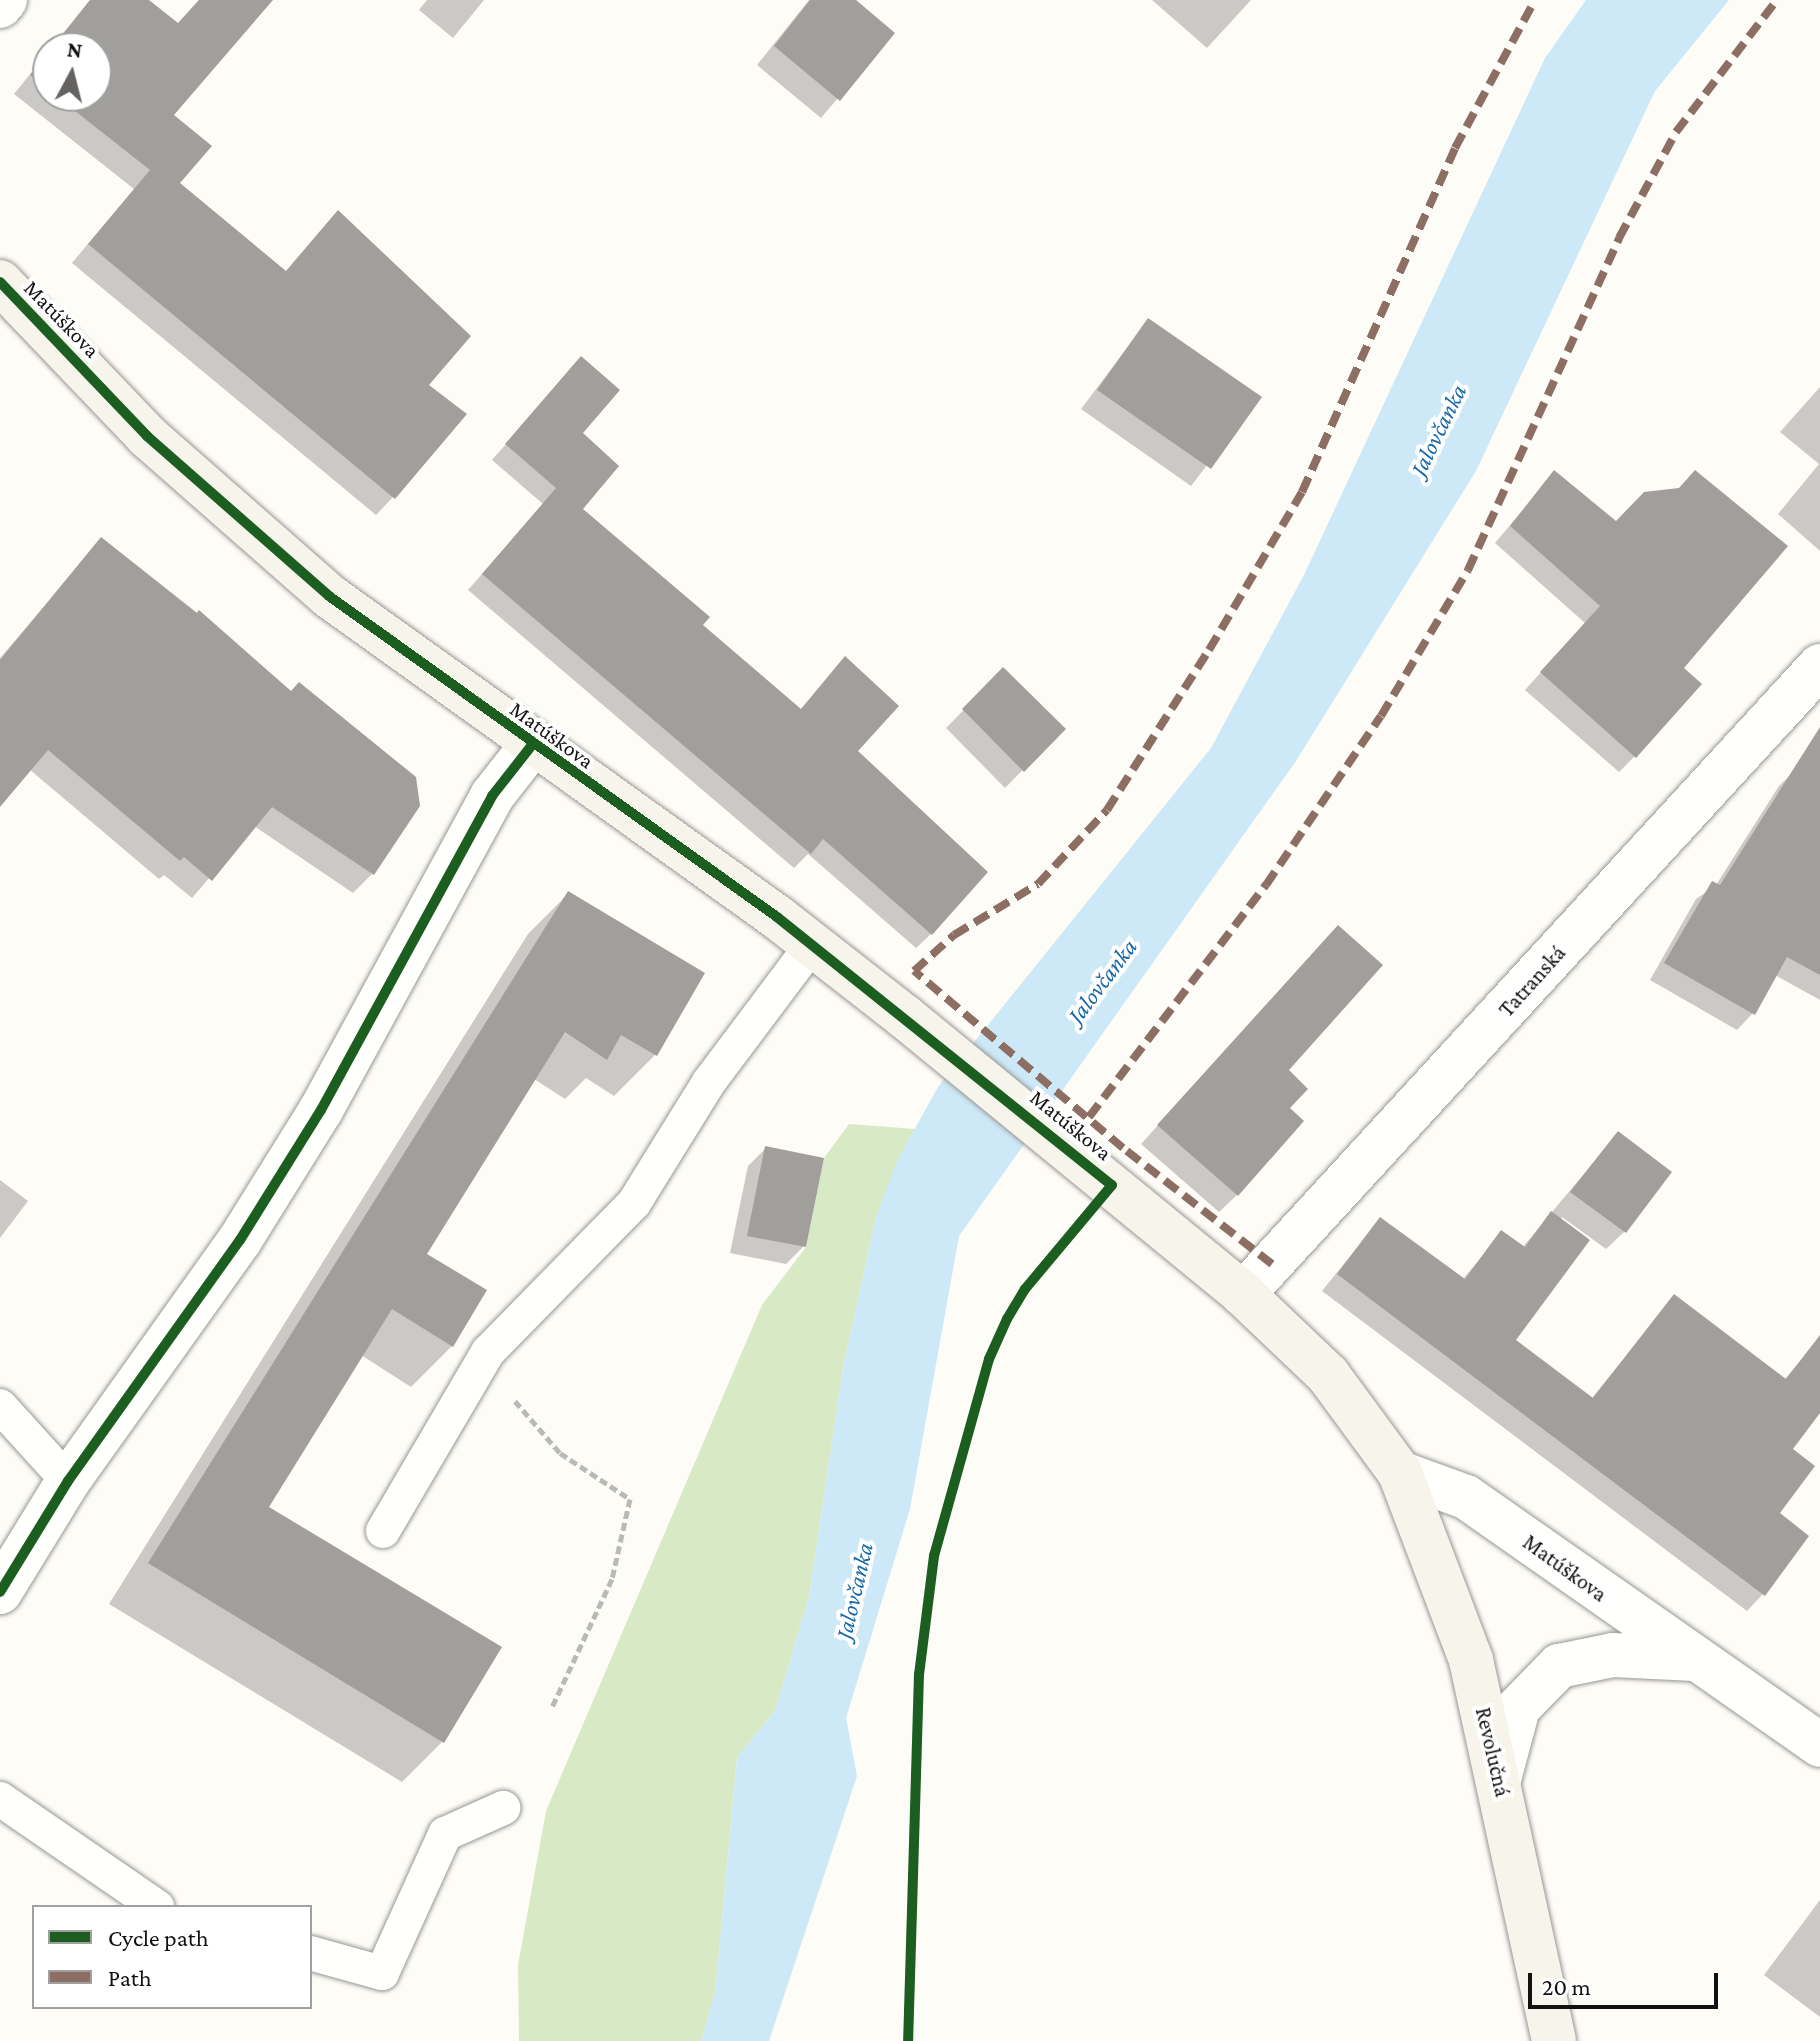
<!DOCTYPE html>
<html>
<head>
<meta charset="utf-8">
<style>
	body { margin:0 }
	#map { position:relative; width:1820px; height:2041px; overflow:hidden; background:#fdfcf7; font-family:"Crimson Pro",serif }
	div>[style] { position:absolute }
	.forest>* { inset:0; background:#d8eac5 }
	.water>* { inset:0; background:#cde8f7 }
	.shadow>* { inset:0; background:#0003 }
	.building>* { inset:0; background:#a19f9c }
	.path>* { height:5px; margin-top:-2.5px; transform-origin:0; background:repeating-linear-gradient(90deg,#b9b9b8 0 8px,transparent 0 12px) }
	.roads { filter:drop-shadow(0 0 2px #979795) drop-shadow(0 0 2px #979795) }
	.service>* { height:34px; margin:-17px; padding:0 17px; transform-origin:17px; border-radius:17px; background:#fffffe }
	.minor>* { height:44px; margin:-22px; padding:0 22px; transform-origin:22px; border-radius:22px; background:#fffffe }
	.secondary>* { height:44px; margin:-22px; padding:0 22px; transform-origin:22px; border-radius:22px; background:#f6f4eb }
	.quiet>* { height:8px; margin-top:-4px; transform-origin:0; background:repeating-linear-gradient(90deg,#8d6e63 0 16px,transparent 0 24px) }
	.cycleway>* { height:10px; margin:-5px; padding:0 5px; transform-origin:5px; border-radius:5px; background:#1b5e20 }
	span { translate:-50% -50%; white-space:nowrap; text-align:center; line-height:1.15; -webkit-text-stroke:8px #fff; paint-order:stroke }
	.street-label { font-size:22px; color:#111 }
	.water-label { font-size:24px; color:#1768a6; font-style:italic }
	.legend { position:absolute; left:32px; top:1905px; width:280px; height:104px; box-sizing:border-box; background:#fff; border:2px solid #a0a0a0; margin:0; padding:10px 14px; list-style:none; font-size:24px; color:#111 }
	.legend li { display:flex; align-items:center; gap:16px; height:40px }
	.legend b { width:40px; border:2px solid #a0a0a0 }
	.north { position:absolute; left:32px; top:32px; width:80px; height:80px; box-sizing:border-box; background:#fff; border:2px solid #a0a0a0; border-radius:50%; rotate:7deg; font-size:22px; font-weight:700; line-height:32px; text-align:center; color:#111 }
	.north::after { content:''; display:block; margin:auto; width:28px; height:36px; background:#646362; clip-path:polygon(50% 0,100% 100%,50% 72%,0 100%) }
	.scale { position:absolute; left:1528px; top:1973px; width:190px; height:36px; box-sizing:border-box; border:4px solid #111; border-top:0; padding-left:10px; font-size:24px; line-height:28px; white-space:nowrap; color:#111; -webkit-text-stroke:6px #fff; paint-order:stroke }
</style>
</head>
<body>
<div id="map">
	<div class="forest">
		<div style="clip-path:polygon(849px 1124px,915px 1129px,876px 1217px,843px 1368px,809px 1597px,775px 1711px,737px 1758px,715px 1994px,701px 2041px,519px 2041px,518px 1965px,546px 1811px,762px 1305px,806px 1247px,824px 1158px)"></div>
	</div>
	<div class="water">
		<div style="clip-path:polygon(1586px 0,1729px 0,1655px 91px,1476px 471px,1296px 761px,959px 1236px,910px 1509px,846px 1718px,857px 1776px,769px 2041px,701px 2041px,715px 1994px,737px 1758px,775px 1711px,809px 1597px,843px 1368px,876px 1217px,897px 1161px,938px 1087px,1211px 748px,1304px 575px,1545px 58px)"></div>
	</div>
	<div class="shadow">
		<div style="clip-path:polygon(90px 0,122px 0,177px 25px,199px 0,271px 0,171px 115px,178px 183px,285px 273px,338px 213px,426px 385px,393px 497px,376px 515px,72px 263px,134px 189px,14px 94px,48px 52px,48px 96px,96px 96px,96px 48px,51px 48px)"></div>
		<div style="clip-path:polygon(427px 0,484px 0,453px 38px,419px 10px)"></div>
		<div style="clip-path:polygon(809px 0,852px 0,893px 33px,821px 118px,757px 65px)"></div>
		<div style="clip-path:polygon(1152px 0,1251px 0,1207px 48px)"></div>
		<div style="clip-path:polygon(1148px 320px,1259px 397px,1191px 486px,1081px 409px)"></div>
		<div style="clip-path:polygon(581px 358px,580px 510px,700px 625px,800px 710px,845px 659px,855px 751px,931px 934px,916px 948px,808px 854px,794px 868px,468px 590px,543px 504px,492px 460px)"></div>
		<div style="clip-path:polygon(1820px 387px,1820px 551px,1778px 514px,1819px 464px,1780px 432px)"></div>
		<div style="clip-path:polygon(1554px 473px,1681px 668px,1635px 756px,1619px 772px,1525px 690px,1585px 623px,1495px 543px)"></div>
		<div style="clip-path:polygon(101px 540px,372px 874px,353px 893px,254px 826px,192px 898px,164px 875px,159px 879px,29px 769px,0 804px,0 658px)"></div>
		<div style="clip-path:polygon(1003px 670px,1063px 729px,1005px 788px,946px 728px)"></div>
		<div style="clip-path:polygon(1795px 770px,1820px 785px,1820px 1000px,1775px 975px,1753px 1013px,1737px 1030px,1650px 980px,1696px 899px,1716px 885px,1779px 786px)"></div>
		<div style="clip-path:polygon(568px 894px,702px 974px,655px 1055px,614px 1096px,586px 1078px,565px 1099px,534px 1079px,424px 1254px,485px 1291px,452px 1346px,411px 1387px,361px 1355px,266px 1507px,442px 1742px,402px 1782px,109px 1604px,528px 934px)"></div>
		<div style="clip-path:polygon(1321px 946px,1286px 1070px,1287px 1108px,1237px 1195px,1219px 1212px,1141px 1144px)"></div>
		<div style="clip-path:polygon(1618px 1133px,1624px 1232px,1606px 1249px,1562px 1217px,1513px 1340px,1591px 1399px,1674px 1297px,1784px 1380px,1820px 1338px,1820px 1410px,1790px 1449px,1763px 1594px,1747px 1611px,1322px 1291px,1380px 1219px,1462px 1280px,1502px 1233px,1522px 1248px)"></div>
		<div style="clip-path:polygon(766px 1148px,804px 1246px,786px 1264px,730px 1253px,748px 1166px)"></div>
		<div style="clip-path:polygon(0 1180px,28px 1201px,0 1238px)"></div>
		<div style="clip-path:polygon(1820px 1900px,1820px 2017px,1764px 1975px)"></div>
	</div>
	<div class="building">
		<div style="clip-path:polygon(90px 0,149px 0,178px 23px,199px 0,273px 0,174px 115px,212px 146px,180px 183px,286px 271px,338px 210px,471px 336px,429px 385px,467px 414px,395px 499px,88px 244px,150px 170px,56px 96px,96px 96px,96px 48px,52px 48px)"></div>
		<div style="clip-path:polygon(810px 0,856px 0,895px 33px,840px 101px,774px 46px)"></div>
		<div style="clip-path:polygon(48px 53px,48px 89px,30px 75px)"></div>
		<div style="clip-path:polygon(1148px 318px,1262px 397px,1211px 469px,1097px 390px)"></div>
		<div style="clip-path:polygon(581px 356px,620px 390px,583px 433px,619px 466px,583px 509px,710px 617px,703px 625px,801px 709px,845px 656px,899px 706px,858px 751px,988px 872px,932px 935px,823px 839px,811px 854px,482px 574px,556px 488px,505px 444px)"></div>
		<div style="clip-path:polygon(1554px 470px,1616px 521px,1644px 492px,1679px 488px,1695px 470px,1788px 546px,1684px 668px,1702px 684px,1636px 758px,1540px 672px,1600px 606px,1510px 526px)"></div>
		<div style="clip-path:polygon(101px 537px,197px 613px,199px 610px,291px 691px,299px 682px,416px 777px,420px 806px,374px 875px,272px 807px,212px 881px,184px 857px,180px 861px,48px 750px,0 807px,0 660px)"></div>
		<div style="clip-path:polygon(1003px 667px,1066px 729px,1024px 772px,962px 709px)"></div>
		<div style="clip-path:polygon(1820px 727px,1820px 975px,1787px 957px,1755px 1015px,1664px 963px,1712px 881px,1720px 885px)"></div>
		<div style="clip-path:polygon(568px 891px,705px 973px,657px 1056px,621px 1035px,607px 1060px,565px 1032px,427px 1254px,487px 1290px,453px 1347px,392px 1309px,269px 1507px,502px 1647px,444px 1743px,148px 1563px)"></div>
		<div style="clip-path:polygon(1338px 925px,1383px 965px,1289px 1070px,1308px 1089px,1290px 1108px,1304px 1121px,1238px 1196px,1157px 1125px)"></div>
		<div style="clip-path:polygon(1618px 1131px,1672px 1172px,1626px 1233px,1570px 1192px)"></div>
		<div style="clip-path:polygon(765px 1146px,824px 1158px,806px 1247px,747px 1236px)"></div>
		<div style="clip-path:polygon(1551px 1211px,1590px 1240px,1516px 1340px,1593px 1398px,1674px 1294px,1786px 1379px,1820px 1335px,1820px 1413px,1793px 1449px,1815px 1466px,1780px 1513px,1809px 1536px,1765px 1596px,1337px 1274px,1380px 1217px,1465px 1279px,1501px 1230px,1525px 1247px)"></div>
	</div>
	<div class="path">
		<div style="left:515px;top:1401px;width:69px;rotate:49.1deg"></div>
		<div style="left:560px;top:1453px;width:84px;rotate:33.3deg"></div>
		<div style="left:630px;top:1499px;width:82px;rotate:102.7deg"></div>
		<div style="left:612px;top:1579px;width:144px;rotate:115.1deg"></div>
	</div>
	<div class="roads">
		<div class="service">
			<div style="left:0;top:1406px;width:101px;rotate:47.8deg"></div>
			<div style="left:383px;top:1531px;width:208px;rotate:-59.6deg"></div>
			<div style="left:488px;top:1352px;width:209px;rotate:-45.6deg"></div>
			<div style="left:634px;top:1203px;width:142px;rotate:-58.2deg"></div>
			<div style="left:709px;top:1082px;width:171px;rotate:-53.1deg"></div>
			<div style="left:0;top:1799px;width:191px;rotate:34.5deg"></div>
			<div style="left:310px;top:1953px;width:75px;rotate:15.5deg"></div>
			<div style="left:382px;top:1973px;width:153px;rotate:-65.6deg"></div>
			<div style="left:445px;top:1834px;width:64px;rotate:-24.1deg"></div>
		</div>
		<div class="minor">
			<div style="left:0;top:6px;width:8px;rotate:-50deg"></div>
			<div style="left:1243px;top:1294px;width:853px;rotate:-47.42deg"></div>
			<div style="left:1400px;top:1473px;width:70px;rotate:20deg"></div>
			<div style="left:1466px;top:1497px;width:432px;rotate:35deg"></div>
			<div style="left:0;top:1592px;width:130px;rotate:-58.5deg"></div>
			<div style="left:68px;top:1481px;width:296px;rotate:-54.5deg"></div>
			<div style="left:240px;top:1240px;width:153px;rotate:-58.1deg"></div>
			<div style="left:321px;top:1110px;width:358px;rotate:-61.4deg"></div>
			<div style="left:492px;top:796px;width:65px;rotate:-51.9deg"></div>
			<div style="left:1499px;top:1779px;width:73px;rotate:-75deg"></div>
			<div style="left:1518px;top:1708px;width:59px;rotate:-45.7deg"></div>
			<div style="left:1559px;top:1666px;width:55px;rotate:-11.5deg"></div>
			<div style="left:1613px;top:1655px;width:82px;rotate:2.8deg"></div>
		</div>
		<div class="secondary">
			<div style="left:0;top:282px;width:213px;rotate:46.3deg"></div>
			<div style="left:147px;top:436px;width:242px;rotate:41.3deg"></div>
			<div style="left:329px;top:596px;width:551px;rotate:35.62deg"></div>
			<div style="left:777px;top:917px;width:162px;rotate:38deg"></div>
			<div style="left:905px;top:1017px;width:437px;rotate:39.3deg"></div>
			<div style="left:1243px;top:1294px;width:117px;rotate:43.6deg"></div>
			<div style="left:1328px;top:1375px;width:122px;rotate:53.7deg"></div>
			<div style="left:1400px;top:1473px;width:200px;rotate:69.2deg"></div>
			<div style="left:1471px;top:1660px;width:390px;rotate:77.7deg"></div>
		</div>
	</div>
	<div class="quiet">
		<div style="left:1089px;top:1117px;width:292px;rotate:-52.7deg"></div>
		<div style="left:1266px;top:885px;width:204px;rotate:-55.8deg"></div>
		<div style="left:1381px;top:716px;width:170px;rotate:-59.2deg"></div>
		<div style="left:1468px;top:570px;width:365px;rotate:-65.5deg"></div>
		<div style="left:1619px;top:238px;width:120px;rotate:-61.7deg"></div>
		<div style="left:1676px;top:132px;width:166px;rotate:-52.6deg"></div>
		<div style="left:1272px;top:1264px;width:189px;rotate:-142.1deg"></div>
		<div style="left:1123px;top:1148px;width:274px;rotate:-139.7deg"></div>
		<div style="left:914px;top:971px;width:54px;rotate:-42deg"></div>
		<div style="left:954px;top:935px;width:98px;rotate:-31.3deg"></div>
		<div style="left:1038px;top:884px;width:101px;rotate:-47deg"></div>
		<div style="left:1107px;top:810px;width:190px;rotate:-57.5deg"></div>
		<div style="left:1209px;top:650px;width:183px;rotate:-59.5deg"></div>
		<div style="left:1302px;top:492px;width:376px;rotate:-66deg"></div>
		<div style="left:1455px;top:148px;width:168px;rotate:-61.6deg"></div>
	</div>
	<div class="cycleway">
		<div style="left:0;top:282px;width:213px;rotate:46.3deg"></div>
		<div style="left:147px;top:436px;width:242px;rotate:41.3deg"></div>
		<div style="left:329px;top:596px;width:551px;rotate:35.62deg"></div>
		<div style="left:777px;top:917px;width:429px;rotate:38.7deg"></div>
		<div style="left:1112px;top:1185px;width:136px;rotate:129.9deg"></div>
		<div style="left:1025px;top:1289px;width:35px;rotate:121deg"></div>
		<div style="left:1007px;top:1319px;width:44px;rotate:114.2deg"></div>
		<div style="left:989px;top:1359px;width:205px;rotate:105.6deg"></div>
		<div style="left:934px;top:1556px;width:119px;rotate:97.2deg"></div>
		<div style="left:919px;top:1674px;width:367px;rotate:91.7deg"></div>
		<div style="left:0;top:1592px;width:130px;rotate:-58.5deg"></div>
		<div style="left:68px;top:1481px;width:296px;rotate:-54.5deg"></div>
		<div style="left:240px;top:1240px;width:153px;rotate:-58.1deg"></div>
		<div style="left:321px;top:1110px;width:358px;rotate:-61.4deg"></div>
		<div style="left:492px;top:796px;width:65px;rotate:-51.9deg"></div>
	</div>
	<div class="street-label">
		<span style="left:62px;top:319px;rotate:46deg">Matúškova</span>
		<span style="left:552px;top:735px;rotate:36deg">Matúškova</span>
		<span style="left:1532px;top:981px;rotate:-48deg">Tatranská</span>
		<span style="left:1071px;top:1125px;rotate:39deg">Matúškova</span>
		<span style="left:1565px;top:1568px;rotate:36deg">Matúškova</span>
		<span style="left:1493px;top:1752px;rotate:77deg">Revolučná</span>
	</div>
	<div class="water-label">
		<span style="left:1438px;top:430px;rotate:-64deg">Jalovčanka</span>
		<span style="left:1102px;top:981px;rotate:-53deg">Jalovčanka</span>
		<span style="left:854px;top:1591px;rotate:-77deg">Jalovčanka</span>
	</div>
	<ul class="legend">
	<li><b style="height:10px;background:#1b5e20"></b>Cycle path</li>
	<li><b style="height:10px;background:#8d6e63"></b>Path</li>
	</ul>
	<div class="north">N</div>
	<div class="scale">20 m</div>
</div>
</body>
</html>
